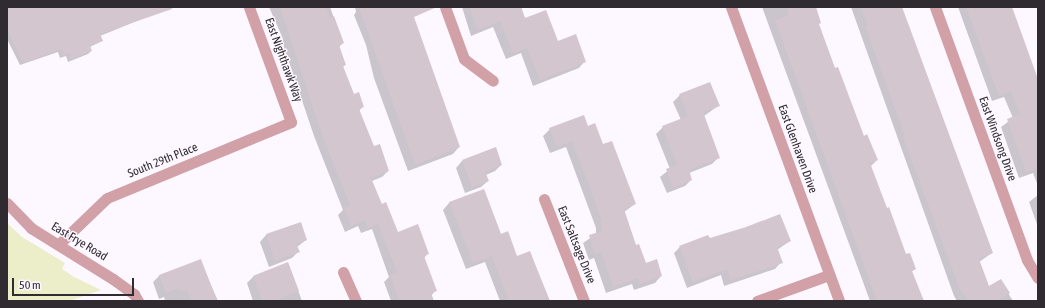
<!DOCTYPE html>
<html>
<head>
<meta charset="utf-8">
<style>
	body { margin:0 }
	#map { position:relative; width:1045px; height:308px; overflow:hidden; background:#fdf7ff; font-family:"Asap Condensed",sans-serif }
	div>[style] { position:absolute }
	.green>* { inset:0; background:#ebeec9 }
	.shadow>* { inset:0; background:#0003 }
	.building>* { inset:0; background:#d4c6ce }
	.minor>* { height:11px; margin:-5.5px; padding:0 5.5px; transform-origin:5.5px; border-radius:5.5px; background:#d1a1a7 }
	span { translate:-50% -50%; white-space:nowrap; text-align:center; line-height:1.15; -webkit-text-stroke:3px #fdf7ff; paint-order:stroke }
	.street-label { font-size:12px; color:#2f2b30 }
	.frame { position:absolute; inset:0; border:8px solid #2f2b30; pointer-events:none }
	.scale { position:absolute; left:12px; top:278px; width:122px; height:18px; box-sizing:border-box; border:2px solid #2f2b30; border-top:0; padding-left:5px; font-size:12px; line-height:14px; white-space:nowrap; color:#2f2b30; -webkit-text-stroke:3px #fdf7ff; paint-order:stroke }
</style>
</head>
<body>
<div id="map">
	<div class="green">
		<div style="clip-path:polygon(7px 223px,22px 237px,65px 263px,62px 269px,74px 277px,101px 290px,69px 301px,7px 301px)"></div>
	</div>
	<div class="shadow">
		<div style="clip-path:polygon(7px 7px,145px 7px,149px 16px,100px 36px,102px 41px,90px 47px,91px 51px,88px 54px,68px 62px,66px 56px,60px 58px,58px 52px,20px 65px,7px 39px)"></div>
		<div style="clip-path:polygon(269px 7px,330px 7px,343px 43px,339px 47px,345px 65px,342px 68px,353px 95px,363px 106px,359px 111px,373px 147px,388px 171px,382px 177px,372px 181px,381px 205px,397px 233px,428px 253px,424px 258px,435px 291px,431px 296px,433px 301px,391px 301px,384px 282px,389px 277px,372px 229px,361px 233px,358px 226px,345px 232px,338px 215px,343px 210px,314px 136px,282px 41px,283px 39px)"></div>
		<div style="clip-path:polygon(355px 7px,409px 7px,459px 147px,453px 154px,408px 171px,374px 78px,366px 45px,354px 15px,356px 12px)"></div>
		<div style="clip-path:polygon(462px 7px,521px 7px,525px 19px,585px 61px,579px 68px,533px 86px,521px 53px,506px 59px,493px 27px,471px 36px)"></div>
		<div style="clip-path:polygon(762px 7px,815px 7px,818px 25px,835px 69px,863px 137px,877px 160px,870px 167px,906px 256px,915px 269px,911px 272px,922px 301px,870px 301px)"></div>
		<div style="clip-path:polygon(851px 7px,887px 7px,908px 24px,992px 253px,979px 262px,988px 287px,1000px 280px,1013px 301px,957px 301px,954px 296px)"></div>
		<div style="clip-path:polygon(958px 7px,1010px 7px,1038px 83px,1038px 186px,1033px 173px,1019px 178px,1001px 127px,1013px 118px,1004px 97px,992px 101px)"></div>
		<div style="clip-path:polygon(680px 95px,718px 106px,704px 116px,719px 157px,712px 164px,689px 173px,691px 180px,685px 186px,667px 193px,660px 177px,670px 169px,656px 134px,663px 127px,681px 120px,673px 102px)"></div>
		<div style="clip-path:polygon(587px 127px,602px 146px,635px 204px,624px 212px,636px 246px,645px 264px,661px 276px,655px 283px,634px 290px,632px 284px,606px 293px,594px 258px,589px 260px,583px 243px,596px 234px,596px 228px,566px 147px,550px 153px,543px 136px,550px 129px)"></div>
		<div style="clip-path:polygon(495px 149px,501px 165px,495px 171px,486px 175px,488px 181px,481px 187px,465px 193px,456px 168px,462px 161px)"></div>
		<div style="clip-path:polygon(484px 190px,501px 235px,517px 257px,530px 252px,550px 301px,500px 301px,485px 262px,466px 269px,443px 210px,449px 203px)"></div>
		<div style="clip-path:polygon(1038px 195px,1038px 227px,1029px 202px)"></div>
		<div style="clip-path:polygon(266px 235px,306px 240px,297px 247px,298px 252px,292px 258px,269px 267px,260px 242px)"></div>
		<div style="clip-path:polygon(709px 239px,790px 241px,777px 250px,781px 262px,775px 269px,724px 286px,721px 275px,687px 288px,674px 253px,680px 247px)"></div>
		<div style="clip-path:polygon(200px 260px,218px 301px,165px 301px,164px 297px,159px 299px,153px 282px,159px 276px)"></div>
		<div style="clip-path:polygon(288px 263px,302px 301px,253px 301px,247px 283px,253px 277px)"></div>
	</div>
	<div class="building">
		<div style="clip-path:polygon(7px 7px,172px 7px,172px 9px,100px 34px,103px 41px,90px 46px,92px 51px,71px 59px,69px 53px,63px 56px,61px 49px,23px 63px,7px 29px)"></div>
		<div style="clip-path:polygon(280px 7px,326px 7px,330px 18px,334px 16px,344px 43px,339px 45px,346px 65px,343px 66px,354px 94px,359px 92px,364px 107px,359px 109px,374px 146px,380px 144px,389px 171px,371px 178px,382px 204px,386px 202px,398px 232px,418px 224px,429px 254px,424px 256px,437px 291px,431px 293px,434px 301px,399px 301px,390px 275px,397px 272px,378px 224px,368px 228px,365px 220px,351px 226px,344px 207px,350px 205px,320px 129px)"></div>
		<div style="clip-path:polygon(359px 7px,437px 7px,414px 17px,460px 147px,415px 165px)"></div>
		<div style="clip-path:polygon(469px 7px,521px 7px,525px 18px,546px 10px,558px 41px,576px 34px,586px 62px,540px 80px,527px 48px,513px 53px,500px 21px,478px 30px)"></div>
		<div style="clip-path:polygon(787px 7px,816px 7px,821px 23px,819px 24px,835px 68px,838px 67px,864px 136px,867px 134px,878px 160px,870px 163px,887px 208px,889px 207px,906px 254px,910px 253px,916px 269px,912px 271px,924px 301px,877px 301px,775px 20px,789px 15px)"></div>
		<div style="clip-path:polygon(861px 7px,902px 7px,993px 253px,979px 259px,989px 286px,1001px 279px,1010px 293px,997px 301px,964px 301px,967px 299px,960px 290px,903px 137px,905px 136px,865px 26px,868px 25px)"></div>
		<div style="clip-path:polygon(966px 7px,1012px 7px,1038px 79px,1038px 168px,1026px 172px,1007px 119px,1020px 114px,1011px 91px,999px 96px)"></div>
		<div style="clip-path:polygon(710px 82px,720px 106px,703px 112px,720px 158px,689px 170px,692px 180px,673px 188px,666px 169px,677px 165px,662px 126px,688px 116px,679px 94px)"></div>
		<div style="clip-path:polygon(584px 115px,588px 126px,595px 123px,603px 144px,612px 141px,636px 204px,624px 209px,636px 245px,639px 244px,646px 263px,657px 259px,662px 276px,640px 284px,638px 278px,613px 287px,601px 252px,595px 254px,589px 235px,603px 231px,600px 222px,602px 221px,589px 185px,572px 141px,557px 147px,549px 128px)"></div>
		<div style="clip-path:polygon(496px 147px,502px 165px,485px 172px,489px 181px,472px 187px,462px 160px)"></div>
		<div style="clip-path:polygon(484px 189px,501px 234px,508px 231px,517px 256px,530px 251px,549px 301px,509px 301px,492px 256px,473px 263px,449px 202px)"></div>
		<div style="clip-path:polygon(780px 214px,791px 241px,777px 247px,783px 263px,731px 280px,727px 269px,693px 282px,679px 246px,708px 235px,710px 238px,746px 227px)"></div>
		<div style="clip-path:polygon(301px 222px,307px 240px,296px 244px,300px 252px,275px 261px,266px 234px)"></div>
		<div style="clip-path:polygon(201px 259px,217px 301px,191px 301px,187px 290px,181px 292px,179px 288px,166px 293px,159px 275px)"></div>
		<div style="clip-path:polygon(288px 262px,299px 291px,274px 301px,262px 301px,253px 276px)"></div>
	</div>
	<div class="minor">
		<div style="left:445px;top:7px;width:55px;rotate:69.9deg"></div>
		<div style="left:464px;top:59px;width:36px;rotate:37deg"></div>
		<div style="left:731px;top:7px;width:313px;rotate:69.8deg"></div>
		<div style="left:935px;top:7px;width:269px;rotate:70deg"></div>
		<div style="left:1027px;top:260px;width:21px;rotate:59deg"></div>
		<div style="left:544px;top:199px;width:110px;rotate:68.6deg"></div>
		<div style="left:7px;top:203px;width:35px;rotate:46deg"></div>
		<div style="left:31px;top:228px;width:97px;rotate:31.9deg"></div>
		<div style="left:113px;top:279px;width:26px;rotate:36deg"></div>
		<div style="left:134px;top:294px;width:8px;rotate:60deg"></div>
		<div style="left:59px;top:244px;width:66px;rotate:-43.8deg"></div>
		<div style="left:107px;top:198px;width:199px;rotate:-22.4deg"></div>
		<div style="left:291px;top:122px;width:122px;rotate:-110.1deg"></div>
		<div style="left:343px;top:272px;width:32px;rotate:66deg"></div>
		<div style="left:757px;top:301px;width:77px;rotate:-19.9deg"></div>
	</div>
	<div class="street-label">
		<span style="left:283px;top:60px;rotate:70deg">East Nighthawk Way</span>
		<span style="left:997px;top:139px;rotate:70deg">East Windsong Drive</span>
		<span style="left:797px;top:149px;rotate:70deg">East Glenhaven Drive</span>
		<span style="left:163px;top:161px;rotate:-22deg">South 29th Place</span>
		<span style="left:79px;top:242px;rotate:31deg">East Frye Road</span>
		<span style="left:576px;top:245px;rotate:68deg">East Saltsage Drive</span>
	</div>
	<div class="frame"></div>
	<div class="scale">50 m</div>
</div>
</body>
</html>
